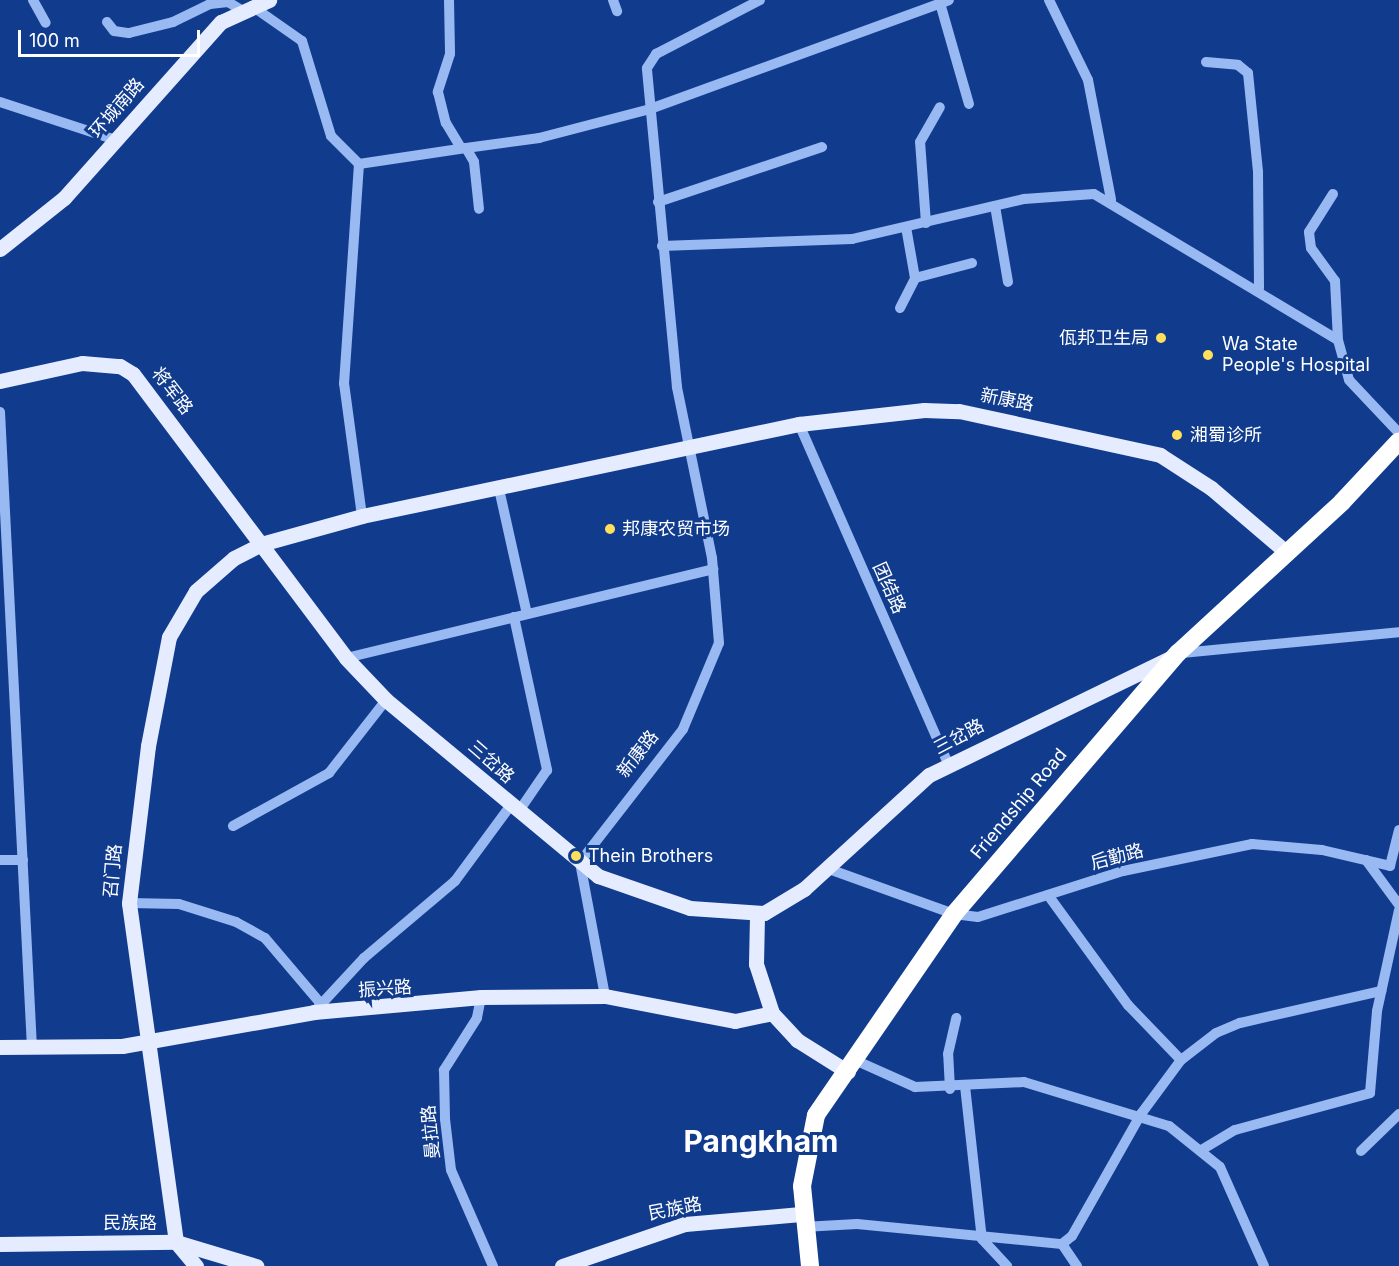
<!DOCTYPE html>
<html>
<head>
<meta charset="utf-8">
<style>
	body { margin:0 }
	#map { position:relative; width:1399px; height:1266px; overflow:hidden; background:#113c8e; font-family:Inter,"Noto Sans SC",sans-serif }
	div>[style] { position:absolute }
	.minor>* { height:10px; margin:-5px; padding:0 5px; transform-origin:5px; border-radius:5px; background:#99b9f2 }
	.major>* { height:15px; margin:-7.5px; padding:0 7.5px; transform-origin:7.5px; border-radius:7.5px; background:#e5ecff }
	.highway>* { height:18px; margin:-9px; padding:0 9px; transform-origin:9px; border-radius:9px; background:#fff }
	.dots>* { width:16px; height:16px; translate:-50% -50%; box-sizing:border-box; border:3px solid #113c8e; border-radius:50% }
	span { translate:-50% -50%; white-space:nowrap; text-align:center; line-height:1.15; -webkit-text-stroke:6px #113c8e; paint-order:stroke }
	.street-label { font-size:18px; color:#fff }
	.poi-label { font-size:18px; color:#fff }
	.right { translate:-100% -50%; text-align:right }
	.left { translate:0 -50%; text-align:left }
	.town-label { font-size:30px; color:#fff; font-weight:700 }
	.scale { position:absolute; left:18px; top:30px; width:182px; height:27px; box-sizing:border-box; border:3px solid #fff; border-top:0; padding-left:8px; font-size:18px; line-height:21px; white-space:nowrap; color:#fff; -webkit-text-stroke:4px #113c8e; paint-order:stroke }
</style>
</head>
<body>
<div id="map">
	<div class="minor">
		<div style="left:33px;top:0;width:26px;rotate:61deg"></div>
		<div style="left:449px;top:0;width:54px;rotate:88.9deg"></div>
		<div style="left:450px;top:54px;width:40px;rotate:108deg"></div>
		<div style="left:438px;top:92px;width:32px;rotate:76deg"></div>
		<div style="left:446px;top:123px;width:27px;rotate:59deg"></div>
		<div style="left:613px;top:0;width:12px;rotate:70deg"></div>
		<div style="left:1049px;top:0;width:89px;rotate:64deg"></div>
		<div style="left:1088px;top:80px;width:122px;rotate:79.1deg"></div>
		<div style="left:940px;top:3px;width:105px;rotate:74deg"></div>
		<div style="left:252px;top:6px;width:61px;rotate:35deg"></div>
		<div style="left:302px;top:41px;width:99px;rotate:73deg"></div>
		<div style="left:331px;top:136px;width:40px;rotate:45deg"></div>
		<div style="left:107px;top:22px;width:11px;rotate:52deg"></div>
		<div style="left:114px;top:31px;width:15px;rotate:8deg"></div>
		<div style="left:129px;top:33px;width:45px;rotate:-14deg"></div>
		<div style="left:173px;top:22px;width:41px;rotate:-25.9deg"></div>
		<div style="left:210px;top:4px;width:18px;rotate:-6deg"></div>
		<div style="left:228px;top:2px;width:17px;rotate:31deg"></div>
		<div style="left:1206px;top:62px;width:32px;rotate:5deg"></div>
		<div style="left:1238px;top:65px;width:13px;rotate:39deg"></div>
		<div style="left:1248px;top:73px;width:100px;rotate:84.2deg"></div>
		<div style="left:1258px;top:172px;width:116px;rotate:89.5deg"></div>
		<div style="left:0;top:102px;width:122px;rotate:18.1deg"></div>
		<div style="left:466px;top:148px;width:74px;rotate:-7.8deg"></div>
		<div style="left:539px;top:138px;width:115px;rotate:-14.6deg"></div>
		<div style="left:650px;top:109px;width:318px;rotate:-20deg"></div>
		<div style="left:359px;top:164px;width:220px;rotate:93.9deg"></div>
		<div style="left:344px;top:383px;width:134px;rotate:82.3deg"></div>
		<div style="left:359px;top:164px;width:108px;rotate:-8.5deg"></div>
		<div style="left:466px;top:148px;width:16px;rotate:60deg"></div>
		<div style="left:474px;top:162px;width:47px;rotate:83.9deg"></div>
		<div style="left:1333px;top:194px;width:45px;rotate:122.3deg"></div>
		<div style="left:1309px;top:232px;width:16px;rotate:83deg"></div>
		<div style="left:1311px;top:248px;width:41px;rotate:54deg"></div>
		<div style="left:1335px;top:281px;width:59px;rotate:87.1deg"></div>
		<div style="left:658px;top:202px;width:173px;rotate:-18.5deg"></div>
		<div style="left:995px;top:206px;width:77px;rotate:80.3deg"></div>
		<div style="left:926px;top:223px;width:81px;rotate:-94.2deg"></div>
		<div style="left:920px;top:142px;width:40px;rotate:-60.3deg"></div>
		<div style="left:906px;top:227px;width:52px;rotate:80deg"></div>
		<div style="left:662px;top:246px;width:190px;rotate:-2.1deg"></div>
		<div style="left:852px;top:239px;width:177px;rotate:-13.1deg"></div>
		<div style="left:1024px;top:199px;width:70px;rotate:-4.1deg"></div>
		<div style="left:1094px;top:194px;width:284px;rotate:30.9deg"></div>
		<div style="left:1338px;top:340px;width:41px;rotate:74.6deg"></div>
		<div style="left:1349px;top:380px;width:73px;rotate:46.7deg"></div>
		<div style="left:900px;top:308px;width:34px;rotate:-63deg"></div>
		<div style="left:915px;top:278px;width:59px;rotate:-14.7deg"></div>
		<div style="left:0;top:412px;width:636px;rotate:87.12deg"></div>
		<div style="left:799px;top:424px;width:371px;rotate:66.3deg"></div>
		<div style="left:499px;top:489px;width:128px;rotate:77.4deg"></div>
		<div style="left:514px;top:617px;width:157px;rotate:77.8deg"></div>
		<div style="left:547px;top:770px;width:50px;rotate:124.3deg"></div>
		<div style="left:1182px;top:653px;width:218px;rotate:-5.5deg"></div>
		<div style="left:346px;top:658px;width:378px;rotate:-13.6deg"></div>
		<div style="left:233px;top:826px;width:110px;rotate:-28.9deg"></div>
		<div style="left:329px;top:773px;width:93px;rotate:-52deg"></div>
		<div style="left:0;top:860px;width:23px"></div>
		<div style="left:1366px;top:860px;width:56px;rotate:53.7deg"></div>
		<div style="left:826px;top:868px;width:136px;rotate:19.8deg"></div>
		<div style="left:954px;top:914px;width:24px;rotate:7deg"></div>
		<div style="left:978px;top:917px;width:152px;rotate:-17.6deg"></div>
		<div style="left:1123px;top:871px;width:132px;rotate:-11.8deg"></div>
		<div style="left:1252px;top:844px;width:70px;rotate:4.9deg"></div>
		<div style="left:1322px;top:850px;width:70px;rotate:13.2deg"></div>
		<div style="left:1390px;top:866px;width:37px;rotate:-76deg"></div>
		<div style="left:1048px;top:895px;width:136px;rotate:54deg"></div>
		<div style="left:1128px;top:1005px;width:76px;rotate:46.1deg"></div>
		<div style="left:129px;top:903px;width:50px;rotate:1.1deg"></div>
		<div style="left:179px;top:904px;width:60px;rotate:17.5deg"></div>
		<div style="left:236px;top:922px;width:33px;rotate:29deg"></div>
		<div style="left:265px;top:938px;width:87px;rotate:49.7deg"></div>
		<div style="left:605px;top:996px;width:136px;rotate:-100.6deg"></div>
		<div style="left:580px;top:862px;width:168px;rotate:-52.2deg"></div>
		<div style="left:683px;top:729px;width:93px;rotate:-67.3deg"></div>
		<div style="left:719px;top:643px;width:85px;rotate:-94.7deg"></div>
		<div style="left:712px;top:558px;width:175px;rotate:-101.6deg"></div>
		<div style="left:677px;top:387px;width:320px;rotate:-95.4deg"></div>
		<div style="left:647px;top:68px;width:17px;rotate:-57deg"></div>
		<div style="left:656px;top:54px;width:117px;rotate:-27.4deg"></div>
		<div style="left:481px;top:997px;width:21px;rotate:101deg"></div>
		<div style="left:477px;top:1018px;width:62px;rotate:122.4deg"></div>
		<div style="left:444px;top:1070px;width:49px;rotate:88.8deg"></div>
		<div style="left:445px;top:1119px;width:51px;rotate:83.3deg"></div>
		<div style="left:451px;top:1170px;width:105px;rotate:66.4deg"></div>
		<div style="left:314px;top:1012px;width:74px;rotate:-47.2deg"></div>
		<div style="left:364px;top:958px;width:119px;rotate:-40.2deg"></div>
		<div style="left:455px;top:881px;width:94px;rotate:-53.6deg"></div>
		<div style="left:857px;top:1061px;width:64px;rotate:24.1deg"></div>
		<div style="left:915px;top:1087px;width:109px;rotate:-2.6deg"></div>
		<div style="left:1024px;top:1082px;width:152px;rotate:16.9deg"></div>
		<div style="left:1169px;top:1126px;width:65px;rotate:38.8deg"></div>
		<div style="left:1220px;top:1167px;width:108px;rotate:66deg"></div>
		<div style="left:965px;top:1086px;width:154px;rotate:83.7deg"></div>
		<div style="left:982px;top:1239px;width:37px;rotate:47deg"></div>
		<div style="left:950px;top:1089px;width:35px;rotate:-93deg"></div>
		<div style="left:948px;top:1054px;width:37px;rotate:-77deg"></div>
		<div style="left:1203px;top:1149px;width:37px;rotate:-31deg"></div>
		<div style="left:1235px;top:1130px;width:140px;rotate:-15.3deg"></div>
		<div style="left:1370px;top:1093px;width:82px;rotate:-85.1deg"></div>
		<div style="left:1377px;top:1011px;width:103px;rotate:-77.7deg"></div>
		<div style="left:1361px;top:1151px;width:53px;rotate:-44.2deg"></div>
		<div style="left:803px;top:1227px;width:54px;rotate:-3.2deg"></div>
		<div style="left:857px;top:1224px;width:206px;rotate:5.6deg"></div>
		<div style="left:1062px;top:1244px;width:13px;rotate:-39deg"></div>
		<div style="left:1072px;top:1236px;width:140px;rotate:-60.5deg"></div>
		<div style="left:1141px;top:1114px;width:67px;rotate:-53.5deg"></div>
		<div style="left:1181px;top:1060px;width:44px;rotate:-37.6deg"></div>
		<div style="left:1216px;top:1033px;width:26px;rotate:-23deg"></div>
		<div style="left:1240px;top:1023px;width:145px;rotate:-12.8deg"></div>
		<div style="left:1062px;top:1244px;width:27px;rotate:56deg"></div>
	</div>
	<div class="major">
		<div style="left:0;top:249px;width:82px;rotate:-38.6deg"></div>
		<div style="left:64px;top:198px;width:236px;rotate:-48.3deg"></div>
		<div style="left:221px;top:22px;width:53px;rotate:-24.6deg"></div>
		<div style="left:0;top:381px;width:84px;rotate:-12.4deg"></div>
		<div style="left:82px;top:363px;width:38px;rotate:5deg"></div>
		<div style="left:120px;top:366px;width:15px;rotate:32deg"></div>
		<div style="left:133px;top:374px;width:355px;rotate:53.1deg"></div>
		<div style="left:346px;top:658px;width:58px;rotate:46.4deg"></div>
		<div style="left:386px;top:700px;width:276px;rotate:39.7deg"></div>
		<div style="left:598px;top:876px;width:97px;rotate:19.2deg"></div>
		<div style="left:690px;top:908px;width:74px;rotate:3.9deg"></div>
		<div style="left:764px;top:913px;width:47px;rotate:-31deg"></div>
		<div style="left:804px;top:889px;width:169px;rotate:-42.4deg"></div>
		<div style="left:929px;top:775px;width:275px;rotate:-25.9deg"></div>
		<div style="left:757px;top:916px;width:48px;rotate:91.2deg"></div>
		<div style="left:756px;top:964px;width:52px;rotate:71.9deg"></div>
		<div style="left:772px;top:1013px;width:37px;rotate:47deg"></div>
		<div style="left:797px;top:1040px;width:60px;rotate:32.1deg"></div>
		<div style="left:0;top:1047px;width:122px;rotate:-0.5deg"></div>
		<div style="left:122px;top:1046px;width:195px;rotate:-10deg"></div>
		<div style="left:314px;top:1012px;width:168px;rotate:-5.1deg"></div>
		<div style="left:481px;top:997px;width:124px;rotate:-0.5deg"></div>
		<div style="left:605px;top:996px;width:132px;rotate:10.9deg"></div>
		<div style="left:735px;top:1021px;width:38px;rotate:-12deg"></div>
		<div style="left:0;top:1244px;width:176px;rotate:-0.7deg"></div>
		<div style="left:176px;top:1242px;width:84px;rotate:16.7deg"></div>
		<div style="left:196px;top:1266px;width:31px;rotate:-130deg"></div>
		<div style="left:176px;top:1242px;width:342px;rotate:-97.9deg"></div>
		<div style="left:129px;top:903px;width:158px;rotate:-83.1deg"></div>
		<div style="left:148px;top:746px;width:111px;rotate:-79.1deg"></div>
		<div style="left:169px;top:637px;width:53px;rotate:-59.6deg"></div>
		<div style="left:196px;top:591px;width:50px;rotate:-41deg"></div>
		<div style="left:234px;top:558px;width:30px;rotate:-27deg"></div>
		<div style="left:261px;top:544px;width:105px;rotate:-15.5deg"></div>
		<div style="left:362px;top:516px;width:447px;rotate:-11.9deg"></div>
		<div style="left:799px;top:424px;width:126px;rotate:-6.4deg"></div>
		<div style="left:924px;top:410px;width:35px;rotate:2deg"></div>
		<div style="left:959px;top:411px;width:206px;rotate:12.3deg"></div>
		<div style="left:1160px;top:455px;width:61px;rotate:32.9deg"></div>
		<div style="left:1211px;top:488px;width:100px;rotate:40.5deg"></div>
		<div style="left:562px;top:1266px;width:130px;rotate:-18.9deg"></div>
		<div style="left:685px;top:1224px;width:116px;rotate:-4.9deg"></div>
	</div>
	<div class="highway">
		<div style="left:810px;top:1266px;width:80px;rotate:-95.7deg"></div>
		<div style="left:802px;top:1186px;width:72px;rotate:-78.8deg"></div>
		<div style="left:816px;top:1115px;width:244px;rotate:-55.5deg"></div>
		<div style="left:954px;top:914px;width:344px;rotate:-49.4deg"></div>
		<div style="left:1178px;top:653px;width:223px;rotate:-42.6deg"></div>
		<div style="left:1342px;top:502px;width:83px;rotate:-46.9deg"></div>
	</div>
	<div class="dots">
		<div style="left:1161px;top:338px;background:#ffdf5b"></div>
		<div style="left:1208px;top:355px;background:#ffdf5b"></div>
		<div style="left:1177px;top:435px;background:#ffdf5b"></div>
		<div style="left:610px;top:529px;background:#ffdf5b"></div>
		<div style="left:576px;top:856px;background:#ffdf5b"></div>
	</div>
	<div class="street-label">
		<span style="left:117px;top:108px;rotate:-49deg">环城南路</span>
		<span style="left:172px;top:391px;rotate:52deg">将军路</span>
		<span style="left:1007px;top:400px;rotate:11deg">新康路</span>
		<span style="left:889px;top:588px;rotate:66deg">团结路</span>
		<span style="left:959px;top:737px;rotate:-28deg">三岔路</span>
		<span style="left:638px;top:754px;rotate:-52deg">新康路</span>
		<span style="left:491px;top:762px;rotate:41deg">三岔路</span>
		<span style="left:1019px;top:804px;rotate:-50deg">Friendship Road</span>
		<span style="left:1117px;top:857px;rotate:-15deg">后勤路</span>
		<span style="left:113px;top:871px;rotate:-85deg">召门路</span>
		<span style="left:385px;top:989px;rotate:-4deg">振兴路</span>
		<span style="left:431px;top:1132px;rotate:-95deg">曼拉路</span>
		<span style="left:675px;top:1209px;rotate:-11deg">民族路</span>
		<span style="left:130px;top:1223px">民族路</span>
	</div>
	<div class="poi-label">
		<span class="right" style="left:1149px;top:338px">佤邦卫生局</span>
		<span class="left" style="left:1222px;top:355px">Wa State<br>People's Hospital</span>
		<span class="left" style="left:1190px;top:435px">湘蜀诊所</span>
		<span class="left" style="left:622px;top:529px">邦康农贸市场</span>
		<span class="left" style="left:588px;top:856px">Thein Brothers</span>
	</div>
	<div class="town-label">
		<span style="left:761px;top:1141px">Pangkham</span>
	</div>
	<div class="scale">100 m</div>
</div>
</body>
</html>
